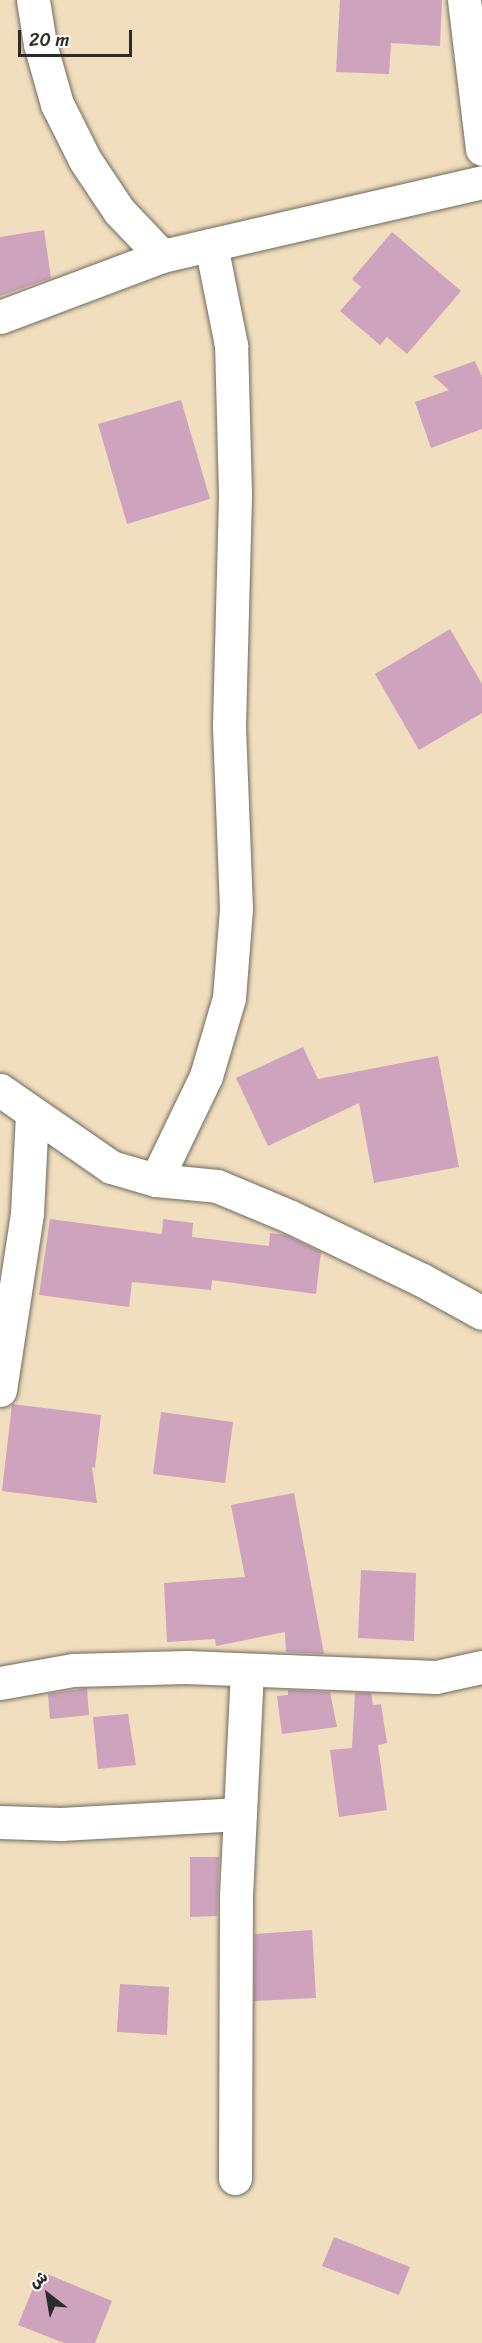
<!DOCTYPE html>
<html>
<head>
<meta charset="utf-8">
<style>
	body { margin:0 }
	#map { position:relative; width:482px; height:2343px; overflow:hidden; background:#f0debe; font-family:Sriracha,"Playpen Sans Arabic",sans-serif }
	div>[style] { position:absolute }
	.building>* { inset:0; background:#cda3be }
	.roads { filter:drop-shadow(0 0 2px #706a5e) drop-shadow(0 0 2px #706a5e) }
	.minor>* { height:33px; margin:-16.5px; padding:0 16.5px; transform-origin:16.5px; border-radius:16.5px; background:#fff }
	span { translate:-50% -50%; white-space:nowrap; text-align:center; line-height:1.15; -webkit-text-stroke:6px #fdfcf7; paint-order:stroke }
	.north { position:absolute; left:18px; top:2265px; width:60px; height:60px; -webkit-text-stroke:4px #fdfcf7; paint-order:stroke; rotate:329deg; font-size:16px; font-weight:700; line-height:24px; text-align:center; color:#2b2b2b }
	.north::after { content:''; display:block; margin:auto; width:21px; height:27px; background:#2b2b2b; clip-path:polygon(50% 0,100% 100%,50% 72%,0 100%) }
	.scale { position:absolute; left:18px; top:30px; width:114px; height:27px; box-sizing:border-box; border:3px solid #2b2b2b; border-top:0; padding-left:8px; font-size:18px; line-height:21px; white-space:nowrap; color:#2b2b2b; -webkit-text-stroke:4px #fdfcf7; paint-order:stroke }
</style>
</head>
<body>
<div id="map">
	<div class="building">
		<div style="clip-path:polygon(340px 0,442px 0,440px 46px,391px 43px,389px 74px,336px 72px)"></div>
		<div style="clip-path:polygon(44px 230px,51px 278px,0 296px,0 237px)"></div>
		<div style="clip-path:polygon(392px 232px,461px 291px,407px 354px,387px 337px,380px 345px,340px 311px,361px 287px,352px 279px)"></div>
		<div style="clip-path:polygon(475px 361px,482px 377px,482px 429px,431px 448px,415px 402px,449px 390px,433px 376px)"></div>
		<div style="clip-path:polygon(181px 400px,210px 499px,127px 524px,98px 424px)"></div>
		<div style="clip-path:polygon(450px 629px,482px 684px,482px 713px,419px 750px,375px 674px)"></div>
		<div style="clip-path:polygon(303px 1047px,318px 1079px,438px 1056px,459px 1167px,374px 1183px,359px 1103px,268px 1146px,236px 1078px)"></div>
		<div style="clip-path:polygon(50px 1219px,162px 1234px,163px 1219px,193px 1223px,192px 1237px,269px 1246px,270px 1233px,285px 1235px,321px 1252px,316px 1294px,212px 1280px,211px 1290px,132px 1282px,129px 1307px,39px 1295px)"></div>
		<div style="clip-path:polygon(12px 1404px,101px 1415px,95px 1468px,92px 1467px,97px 1503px,2px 1491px)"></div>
		<div style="clip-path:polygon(161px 1412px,233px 1422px,225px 1483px,153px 1474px)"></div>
		<div style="clip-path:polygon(294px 1493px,324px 1654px,286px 1652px,285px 1632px,216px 1646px,215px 1639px,167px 1642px,164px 1583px,245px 1577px,231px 1505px)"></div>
		<div style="clip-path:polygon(361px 1570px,416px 1573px,414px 1641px,358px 1638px)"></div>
		<div style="clip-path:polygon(87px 1688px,89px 1715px,50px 1719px,48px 1694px)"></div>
		<div style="clip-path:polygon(288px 1690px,330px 1692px,337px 1727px,282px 1734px,277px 1696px,288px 1695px)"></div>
		<div style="clip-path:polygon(355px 1693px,371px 1693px,373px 1705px,381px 1704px,387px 1743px,378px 1745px,387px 1810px,339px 1817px,330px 1750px,352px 1748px)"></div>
		<div style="clip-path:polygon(128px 1714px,136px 1765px,98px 1769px,93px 1717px)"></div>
		<div style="clip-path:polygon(190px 1857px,219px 1857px,217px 1916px,190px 1917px)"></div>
		<div style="clip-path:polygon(312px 1930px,316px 1998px,254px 2001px,255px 1934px)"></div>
		<div style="clip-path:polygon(120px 1984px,169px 1987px,167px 2035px,117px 2032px)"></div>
		<div style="clip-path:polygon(334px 2237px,410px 2267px,399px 2295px,322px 2266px)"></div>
		<div style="clip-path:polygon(40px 2271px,112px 2301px,95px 2343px,64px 2343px,18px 2325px)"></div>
	</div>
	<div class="roads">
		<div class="minor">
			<div style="left:33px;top:0;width:45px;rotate:81deg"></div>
			<div style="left:40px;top:44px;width:62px;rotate:74.2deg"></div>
			<div style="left:57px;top:104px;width:63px;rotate:63.4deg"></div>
			<div style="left:85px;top:160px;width:61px;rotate:56.3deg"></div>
			<div style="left:119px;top:211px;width:62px;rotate:46.3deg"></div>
			<div style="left:464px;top:0;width:150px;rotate:83.1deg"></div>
			<div style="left:0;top:317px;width:173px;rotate:-20.6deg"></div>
			<div style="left:162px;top:256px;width:328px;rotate:-13deg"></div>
			<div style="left:0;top:1090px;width:135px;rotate:34.7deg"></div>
			<div style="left:111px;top:1167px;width:47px;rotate:16.1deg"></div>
			<div style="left:156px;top:1180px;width:61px;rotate:5.6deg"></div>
			<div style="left:217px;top:1186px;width:80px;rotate:22.7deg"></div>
			<div style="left:291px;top:1217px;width:145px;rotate:25.7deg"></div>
			<div style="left:422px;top:1280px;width:68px;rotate:28.8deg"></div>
			<div style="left:156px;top:1180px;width:115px;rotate:-64.3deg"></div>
			<div style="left:206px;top:1076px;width:81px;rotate:-73.6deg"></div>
			<div style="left:229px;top:998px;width:89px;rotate:-85.5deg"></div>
			<div style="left:236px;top:909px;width:184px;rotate:-92.2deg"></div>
			<div style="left:229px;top:725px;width:231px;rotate:-88.5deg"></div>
			<div style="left:235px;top:494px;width:149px;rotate:-91.5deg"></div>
			<div style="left:231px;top:345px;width:102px;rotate:-101.3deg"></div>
			<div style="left:0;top:1390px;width:179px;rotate:-81.3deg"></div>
			<div style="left:27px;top:1213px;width:100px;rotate:-87.1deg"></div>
			<div style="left:0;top:1683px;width:74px;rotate:-10.1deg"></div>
			<div style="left:73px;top:1670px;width:113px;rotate:-1.5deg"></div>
			<div style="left:186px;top:1667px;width:250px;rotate:2.3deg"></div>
			<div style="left:436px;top:1677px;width:47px;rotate:-12.3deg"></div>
			<div style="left:0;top:1822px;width:61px;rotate:1.9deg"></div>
			<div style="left:61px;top:1824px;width:179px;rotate:-3.2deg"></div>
			<div style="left:235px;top:2178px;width:283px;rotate:-89.8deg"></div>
			<div style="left:236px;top:1895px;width:225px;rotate:-87.2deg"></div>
		</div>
	</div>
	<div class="north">ش</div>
	<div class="scale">20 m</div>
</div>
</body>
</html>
